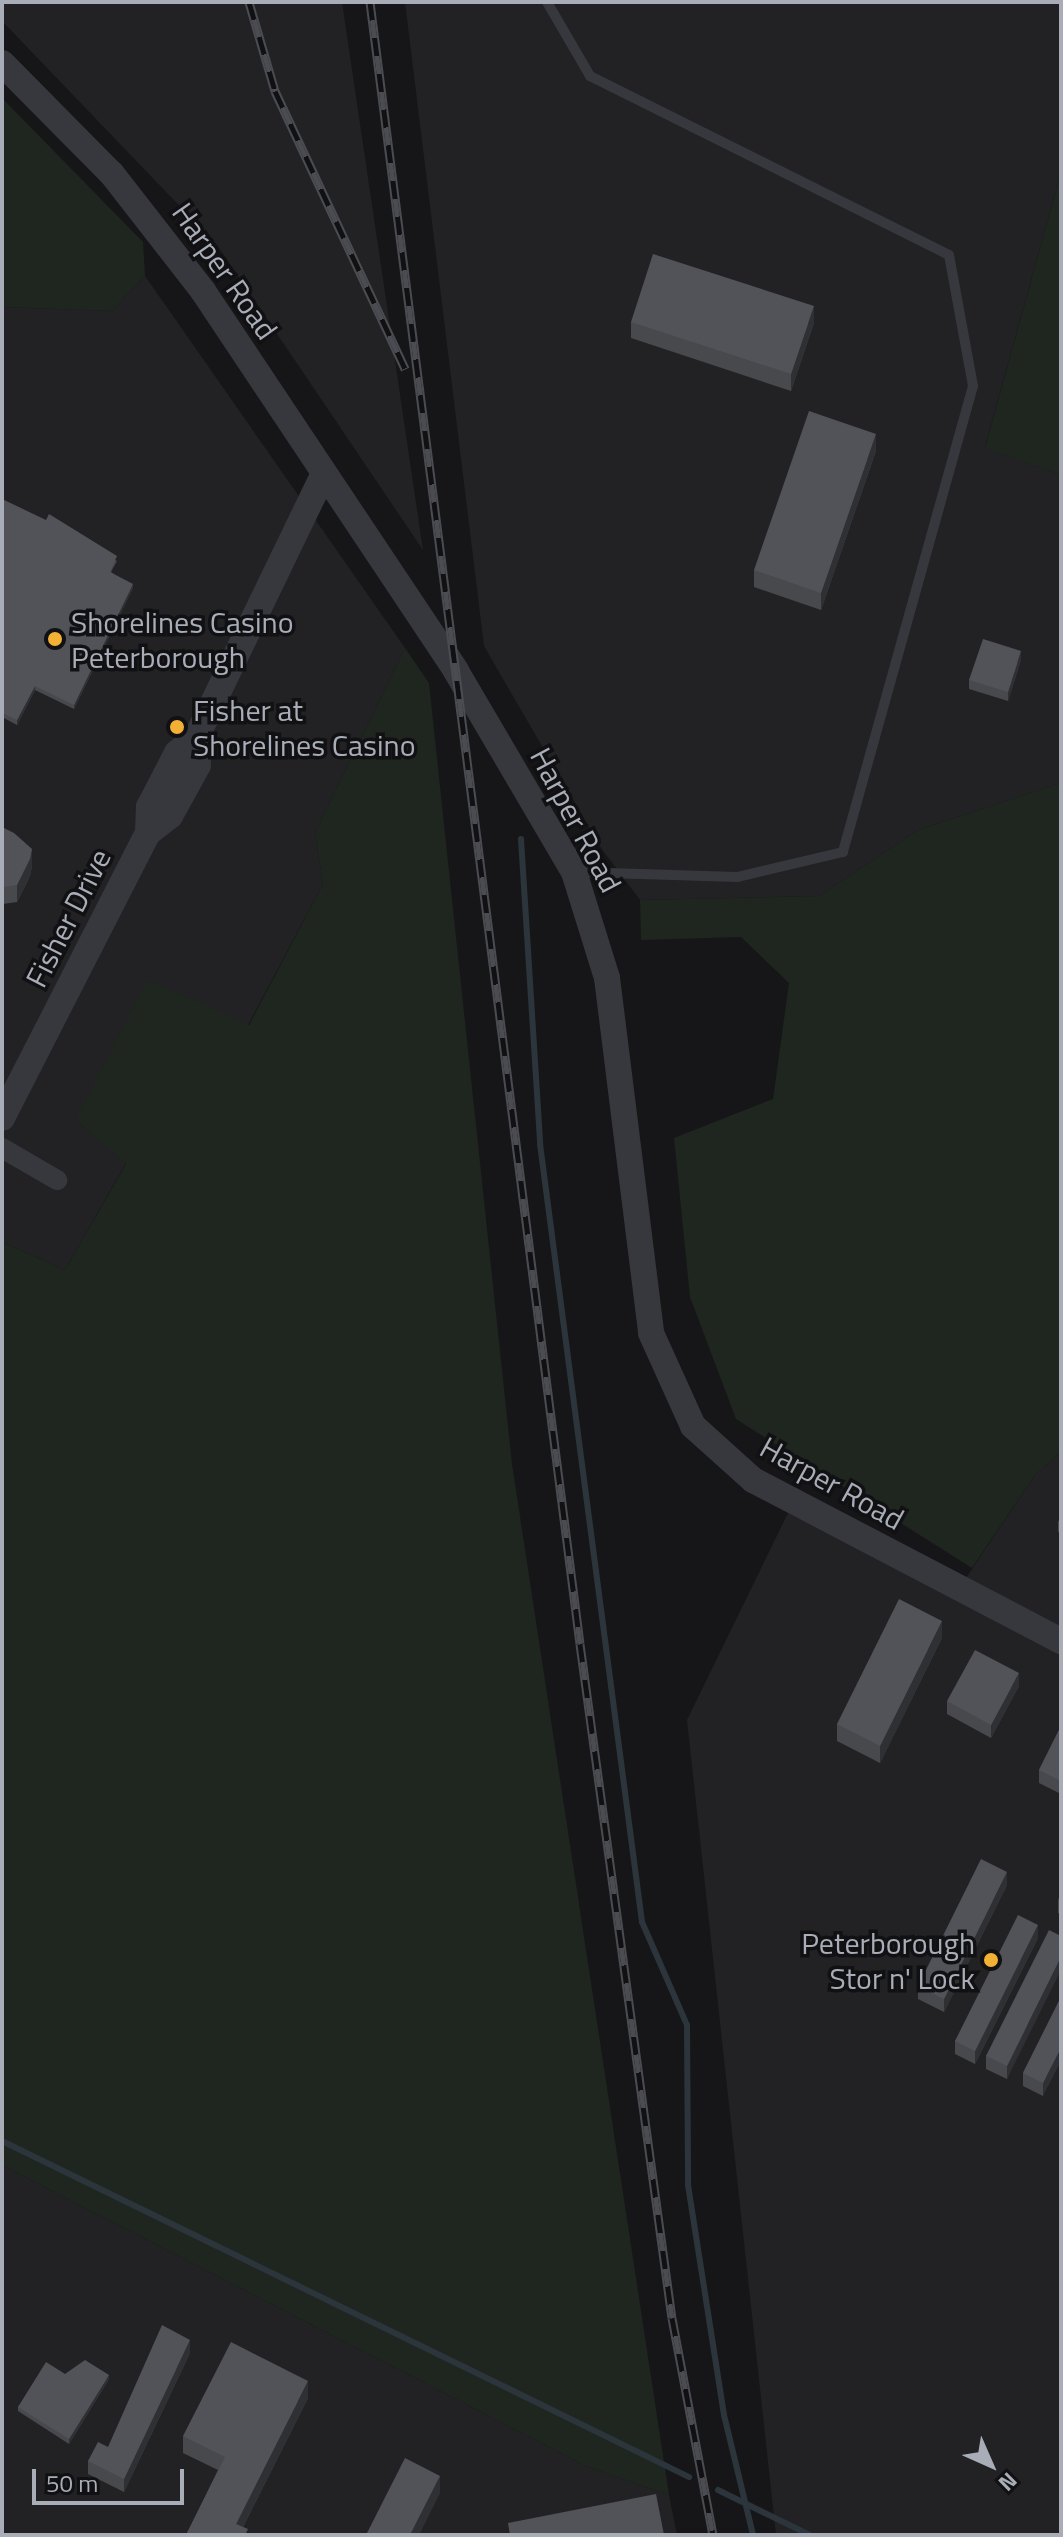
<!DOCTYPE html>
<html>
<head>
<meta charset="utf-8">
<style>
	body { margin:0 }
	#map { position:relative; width:1063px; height:2537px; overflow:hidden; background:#161618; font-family:"Titillium Web",sans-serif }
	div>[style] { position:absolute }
	.built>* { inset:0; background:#222225 }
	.green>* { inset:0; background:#1e261f }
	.stream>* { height:6px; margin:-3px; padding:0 3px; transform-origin:3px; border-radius:3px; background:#2c353c }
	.service>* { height:10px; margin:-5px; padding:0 5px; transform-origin:5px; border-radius:5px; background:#37383d }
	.minor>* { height:20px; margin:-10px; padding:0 10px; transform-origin:10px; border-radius:10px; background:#37383d }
	.tertiary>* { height:26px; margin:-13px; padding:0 13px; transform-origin:13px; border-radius:13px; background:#37383d }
	.rail>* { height:9px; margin-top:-4.5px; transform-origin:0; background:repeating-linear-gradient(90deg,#111113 0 18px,#4a4c52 0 36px); box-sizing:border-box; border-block:2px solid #4a4c52 }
	.wall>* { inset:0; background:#47494d }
	.shaded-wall>* { inset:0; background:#2f3033 }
	.building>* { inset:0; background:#525359 }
	.dots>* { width:22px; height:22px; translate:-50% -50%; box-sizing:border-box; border:4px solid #111113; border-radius:50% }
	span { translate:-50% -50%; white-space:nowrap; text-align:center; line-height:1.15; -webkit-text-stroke:7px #111113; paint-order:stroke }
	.street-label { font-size:30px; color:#a8adb8 }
	.poi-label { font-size:30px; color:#a8adb8 }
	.left { translate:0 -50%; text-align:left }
	.right { translate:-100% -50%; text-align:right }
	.frame { position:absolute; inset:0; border:4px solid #a8adb8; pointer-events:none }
	.north { position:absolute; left:951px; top:2425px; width:80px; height:80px; -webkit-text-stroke:6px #111113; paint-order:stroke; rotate:135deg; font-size:22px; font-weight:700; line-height:32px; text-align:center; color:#a8adb8 }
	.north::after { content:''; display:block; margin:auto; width:28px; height:36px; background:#a8adb8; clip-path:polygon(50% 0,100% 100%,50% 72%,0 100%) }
	.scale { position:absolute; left:32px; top:2469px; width:152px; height:36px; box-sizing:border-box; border:4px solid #a8adb8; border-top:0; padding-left:10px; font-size:24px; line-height:28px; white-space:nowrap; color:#a8adb8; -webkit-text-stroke:6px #111113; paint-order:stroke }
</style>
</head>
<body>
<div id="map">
	<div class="built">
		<div style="clip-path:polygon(2px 2px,342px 2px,423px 550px,217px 245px,2px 21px)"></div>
		<div style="clip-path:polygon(405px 2px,1061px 2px,1061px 172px,985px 447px,1061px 475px,1061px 783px,918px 830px,819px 896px,640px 900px,601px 848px,484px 646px)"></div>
		<div style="clip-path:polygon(145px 276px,405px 648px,315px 833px,323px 884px,248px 1025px,76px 1120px,126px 1163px,65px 1270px,2px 1242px,2px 307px,112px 311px)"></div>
		<div style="clip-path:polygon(1061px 1452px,1061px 2535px,776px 2535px,687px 1720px,788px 1513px,954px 1596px,1035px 1475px)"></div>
		<div style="clip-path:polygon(2px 2165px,586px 2466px,669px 2495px,677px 2535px,2px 2535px)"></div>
	</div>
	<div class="green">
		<div style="clip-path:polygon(2px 98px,143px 242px,145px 276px,112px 311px,2px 307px)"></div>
		<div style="clip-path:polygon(1061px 172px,1061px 475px,985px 448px)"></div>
		<div style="clip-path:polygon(405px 648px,429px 683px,512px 1464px,669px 2495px,586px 2466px,2px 2165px,2px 1242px,65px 1270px,126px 1164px,76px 1120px,147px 979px,249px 1025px,323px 884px,315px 833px)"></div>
		<div style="clip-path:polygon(1061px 783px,1061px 1452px,1035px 1475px,972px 1568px,736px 1419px,690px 1297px,674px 1138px,773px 1099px,789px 983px,741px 937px,641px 940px,640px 900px,819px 896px,918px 830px)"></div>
	</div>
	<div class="stream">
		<div style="left:521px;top:839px;width:306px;rotate:86.4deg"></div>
		<div style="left:540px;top:1144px;width:785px;rotate:82.53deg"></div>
		<div style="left:642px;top:1922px;width:112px;rotate:66.4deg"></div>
		<div style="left:687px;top:2025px;width:160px;rotate:89.6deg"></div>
		<div style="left:688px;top:2185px;width:233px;rotate:81.1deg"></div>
		<div style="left:724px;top:2415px;width:123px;rotate:76.4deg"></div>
		<div style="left:2px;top:2141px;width:765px;rotate:26.06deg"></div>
		<div style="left:718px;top:2490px;width:102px;rotate:26.1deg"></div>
	</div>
	<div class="service">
		<div style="left:547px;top:2px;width:86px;rotate:59.8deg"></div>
		<div style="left:590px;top:76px;width:401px;rotate:26.5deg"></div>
		<div style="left:949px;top:255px;width:133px;rotate:79.6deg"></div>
		<div style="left:973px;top:386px;width:484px;rotate:105.6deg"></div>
		<div style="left:843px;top:852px;width:109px;rotate:166.7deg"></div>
		<div style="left:737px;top:877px;width:161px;rotate:-178.2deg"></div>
	</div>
	<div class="minor">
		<div style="left:2px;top:1148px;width:64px;rotate:30.2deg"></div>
	</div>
	<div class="tertiary">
		<div style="left:2px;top:63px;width:156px;rotate:45.3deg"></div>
		<div style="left:112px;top:174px;width:148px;rotate:52.1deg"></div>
		<div style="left:203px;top:291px;width:457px;rotate:56.3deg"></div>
		<div style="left:456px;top:671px;width:233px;rotate:59.6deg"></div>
		<div style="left:574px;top:872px;width:111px;rotate:72.7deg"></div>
		<div style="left:607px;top:978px;width:358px;rotate:82.9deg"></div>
		<div style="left:651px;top:1333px;width:102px;rotate:65.7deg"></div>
		<div style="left:693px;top:1426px;width:81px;rotate:42deg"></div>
		<div style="left:753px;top:1480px;width:348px;rotate:27.6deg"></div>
		<div style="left:148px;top:833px;width:26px;rotate:-88deg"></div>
		<div style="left:149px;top:807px;width:61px;rotate:-62.6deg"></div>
		<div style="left:177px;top:753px;width:26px;rotate:-40deg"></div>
		<div style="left:197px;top:736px;width:290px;rotate:-64.2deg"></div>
		<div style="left:2px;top:1118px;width:320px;rotate:-62.9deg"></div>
		<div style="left:148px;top:833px;width:28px;rotate:-38deg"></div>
		<div style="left:170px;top:816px;width:58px;rotate:-61.2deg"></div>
		<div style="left:198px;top:765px;width:29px;rotate:-92deg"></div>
	</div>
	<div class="rail">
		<div style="left:249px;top:2px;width:93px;rotate:73.7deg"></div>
		<div style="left:275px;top:91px;width:307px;rotate:64.9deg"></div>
		<div style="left:370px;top:2px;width:1655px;rotate:82.71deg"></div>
		<div style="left:580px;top:1644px;width:680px;rotate:82.23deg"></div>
		<div style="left:672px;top:2318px;width:221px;rotate:79.3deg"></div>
	</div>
	<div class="wall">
		<div style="clip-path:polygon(631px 322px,814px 323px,791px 391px,631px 338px)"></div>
		<div style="clip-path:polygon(876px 451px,821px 610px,754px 587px,754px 570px)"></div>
		<div style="clip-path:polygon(2px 499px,117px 561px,111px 572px,133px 588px,74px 709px,35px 690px,17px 725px,2px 717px)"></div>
		<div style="clip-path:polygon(1021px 660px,1008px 701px,969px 689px,969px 680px)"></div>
		<div style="clip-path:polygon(2px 827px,32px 866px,30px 876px,17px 902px,3px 904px)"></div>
		<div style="clip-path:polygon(1061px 1516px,1061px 1536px,1058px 1531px,1058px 1522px)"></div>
		<div style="clip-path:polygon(942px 1638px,880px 1763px,837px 1741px,837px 1724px)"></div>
		<div style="clip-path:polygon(1019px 1686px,991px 1738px,947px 1714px,947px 1701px)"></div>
		<div style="clip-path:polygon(1061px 1726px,1061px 1794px,1039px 1783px,1039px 1770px)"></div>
		<div style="clip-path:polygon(1007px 1885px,944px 2012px,918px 1999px,918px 1986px)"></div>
		<div style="clip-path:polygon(1061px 1893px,1061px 1914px,1058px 1913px,1058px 1900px)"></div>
		<div style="clip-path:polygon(1061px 1936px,1007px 2079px,986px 2069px,986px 2056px)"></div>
		<div style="clip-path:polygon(1038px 1938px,975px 2064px,955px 2054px,955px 2041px)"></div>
		<div style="clip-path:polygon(1061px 1997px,1043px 2096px,1023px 2086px,1023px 2073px)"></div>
		<div style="clip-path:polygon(190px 2353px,124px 2492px,88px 2474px,88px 2461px,108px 2447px)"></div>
		<div style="clip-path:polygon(65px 2374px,109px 2379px,69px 2444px,18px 2411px,18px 2407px)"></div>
		<div style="clip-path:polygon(308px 2398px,243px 2527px,248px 2535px,186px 2535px,218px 2470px,183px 2453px,183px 2436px)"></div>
	</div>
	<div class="shaded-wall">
		<div style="clip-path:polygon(814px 306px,814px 323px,791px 391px,791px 374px)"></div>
		<div style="clip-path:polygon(876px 434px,876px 451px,821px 610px,821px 593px)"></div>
		<div style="clip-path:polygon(133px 584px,133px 588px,74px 709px,74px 705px)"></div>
		<div style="clip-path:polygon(1021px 651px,1021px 660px,1008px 701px,1008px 692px)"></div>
		<div style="clip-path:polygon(35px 686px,35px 690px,17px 725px,17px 720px)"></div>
		<div style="clip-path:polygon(32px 849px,32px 866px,30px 876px,17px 902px,17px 885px)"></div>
		<div style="clip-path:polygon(942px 1621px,942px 1638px,880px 1763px,880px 1746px)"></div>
		<div style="clip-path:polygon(1019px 1673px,1019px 1686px,991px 1738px,991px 1725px)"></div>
		<div style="clip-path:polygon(1007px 1872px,1007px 1885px,944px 2012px,944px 1999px)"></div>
		<div style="clip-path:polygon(1038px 1925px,1038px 1938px,975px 2064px,975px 2051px)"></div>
		<div style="clip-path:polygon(1061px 1957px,1061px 1970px,1007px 2079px,1007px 2066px)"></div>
		<div style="clip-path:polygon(1061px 2048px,1061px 2061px,1043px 2096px,1043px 2083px)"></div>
		<div style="clip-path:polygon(190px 2340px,190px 2353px,124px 2492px,124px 2479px)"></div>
		<div style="clip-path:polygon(109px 2375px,109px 2379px,69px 2444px,69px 2439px)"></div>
		<div style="clip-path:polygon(308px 2381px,308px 2398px,239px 2535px,236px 2524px)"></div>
		<div style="clip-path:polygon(440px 2476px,440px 2493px,419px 2535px,410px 2535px)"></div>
	</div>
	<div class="building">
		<div style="clip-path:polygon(653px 254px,814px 306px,791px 374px,631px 322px)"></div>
		<div style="clip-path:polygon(809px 411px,876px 434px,821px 593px,754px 570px)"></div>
		<div style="clip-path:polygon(2px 499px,46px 520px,49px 514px,117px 556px,110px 572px,133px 584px,74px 705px,35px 686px,17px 720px,2px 713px)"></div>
		<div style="clip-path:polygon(983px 639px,1021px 651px,1008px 692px,969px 680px)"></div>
		<div style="clip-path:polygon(2px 827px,14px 833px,32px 849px,30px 859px,17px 885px,3px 887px,2px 889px)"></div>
		<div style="clip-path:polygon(899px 1599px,942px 1621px,880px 1746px,837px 1724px)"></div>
		<div style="clip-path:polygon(975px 1650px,1019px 1673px,991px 1725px,947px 1701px)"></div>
		<div style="clip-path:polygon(1061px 1726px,1061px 1781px,1039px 1770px)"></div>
		<div style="clip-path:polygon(981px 1859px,1007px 1872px,944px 1999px,918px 1986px)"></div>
		<div style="clip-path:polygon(1018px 1915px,1038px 1925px,975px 2051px,955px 2041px)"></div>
		<div style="clip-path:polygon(1049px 1930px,1061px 1936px,1061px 1957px,1007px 2066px,986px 2056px)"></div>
		<div style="clip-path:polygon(1061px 1997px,1061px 2048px,1043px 2083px,1023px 2073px)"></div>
		<div style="clip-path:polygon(162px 2325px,190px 2340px,124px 2479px,88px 2461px,98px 2442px,108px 2447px)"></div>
		<div style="clip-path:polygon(231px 2342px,308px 2381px,236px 2524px,248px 2529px,245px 2535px,186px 2535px,225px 2457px,183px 2436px)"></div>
		<div style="clip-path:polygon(85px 2360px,109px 2375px,69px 2439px,18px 2407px,46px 2362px,65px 2374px)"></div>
		<div style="clip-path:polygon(405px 2458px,440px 2476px,410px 2535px,366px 2535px)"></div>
		<div style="clip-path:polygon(656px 2494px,664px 2535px,510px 2535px,508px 2523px)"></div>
	</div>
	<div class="dots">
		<div style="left:55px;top:639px;background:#f2b134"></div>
		<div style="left:177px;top:727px;background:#f2b134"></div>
		<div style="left:991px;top:1960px;background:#f2b134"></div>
	</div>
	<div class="street-label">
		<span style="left:225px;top:271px;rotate:55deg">Harper Road</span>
		<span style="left:576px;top:820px;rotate:62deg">Harper Road</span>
		<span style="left:68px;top:918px;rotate:-63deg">Fisher Drive</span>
		<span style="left:832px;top:1483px;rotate:29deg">Harper Road</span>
	</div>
	<div class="poi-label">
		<span class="left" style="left:71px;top:639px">Shorelines Casino<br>Peterborough</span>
		<span class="left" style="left:193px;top:727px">Fisher at<br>Shorelines Casino</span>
		<span class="right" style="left:975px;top:1960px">Peterborough<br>Stor n' Lock</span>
	</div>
	<div class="frame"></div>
	<div class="north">N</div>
	<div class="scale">50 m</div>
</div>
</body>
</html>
